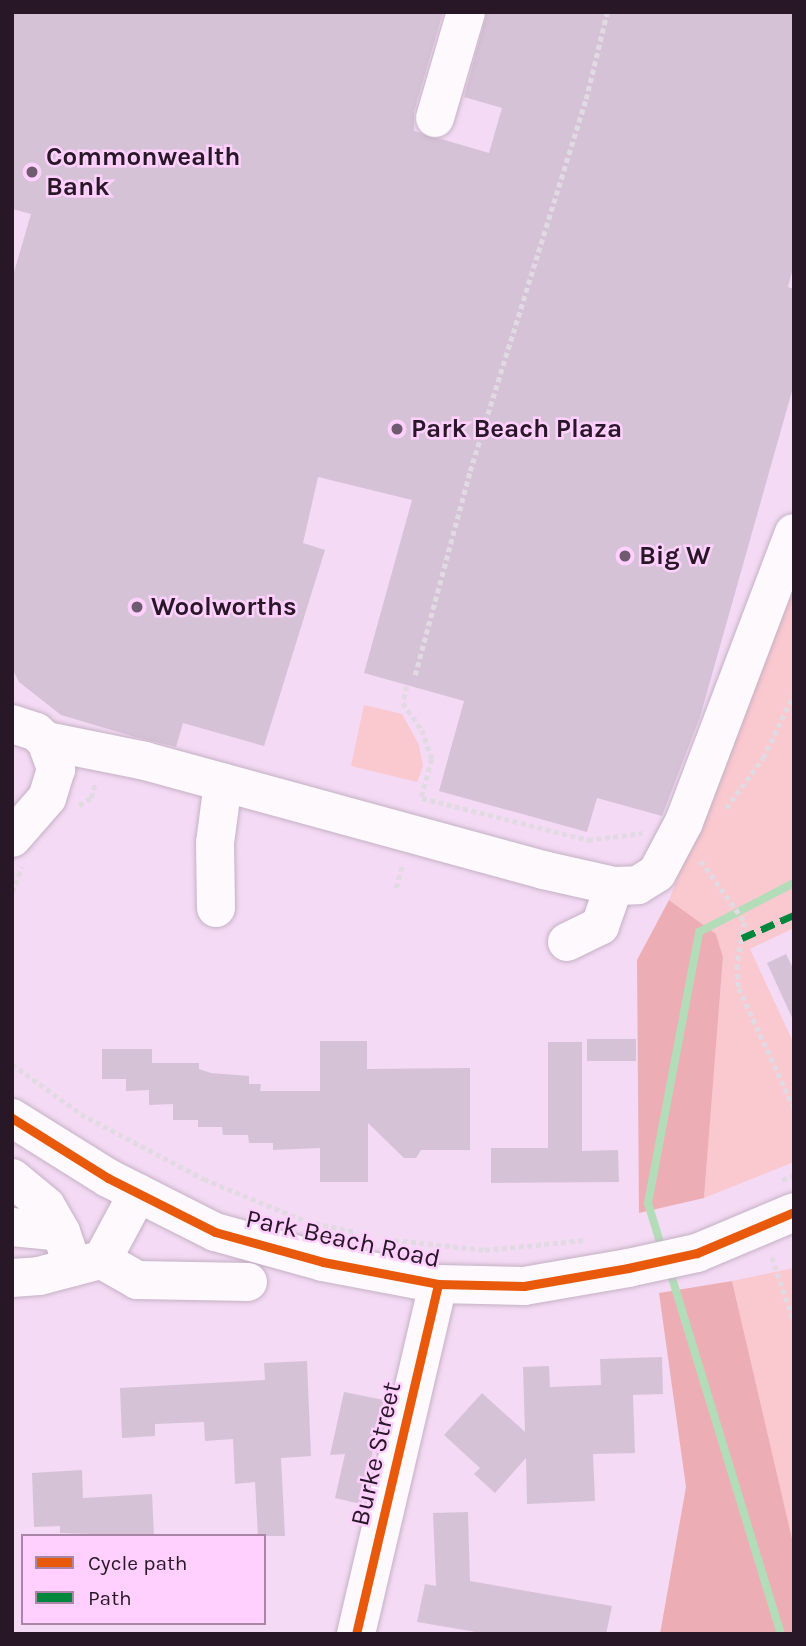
<!DOCTYPE html>
<html>
<head>
<meta charset="utf-8">
<style>
	body { margin:0 }
	#map { position:relative; width:806px; height:1646px; overflow:hidden; background:#f4daf4; font-family:Karla,sans-serif }
	div>[style] { position:absolute }
	.green>* { inset:0; background:#fac8cf }
	.forest>* { inset:0; background:#ecaeb4 }
	.stream>* { height:8px; margin:-4px; padding:0 4px; transform-origin:4px; border-radius:4px; background:#b3ddb8 }
	.building>* { inset:0; background:#d6c2d6 }
	.path>* { height:4.5px; margin-top:-2.25px; transform-origin:0; background:repeating-linear-gradient(90deg,#e2dae2 0 5px,transparent 0 8.5px) }
	.roads { filter:drop-shadow(0 0 2px #c4b1c4) drop-shadow(0 0 2px #c4b1c4) }
	.minor>* { height:38px; margin:-19px; padding:0 19px; transform-origin:19px; border-radius:19px; background:#fdf9fd }
	.quiet>* { height:7px; margin-top:-3.5px; transform-origin:0; background:repeating-linear-gradient(90deg,#00873e 0 14px,transparent 0 21px) }
	.cycleway>* { height:9px; margin:-4.5px; padding:0 4.5px; transform-origin:4.5px; border-radius:4.5px; background:#e8590c }
	.dots>* { width:19px; height:19px; translate:-50% -50%; box-sizing:border-box; border:4px solid #ffd0fe; border-radius:50% }
	span { translate:-50% -50%; white-space:nowrap; text-align:center; line-height:1.15; -webkit-text-stroke:5px #ffd0fe; paint-order:stroke }
	.poi-label { font-size:26px; color:#271727; font-weight:700 }
	.left { translate:0 -50%; text-align:left }
	.street-label { font-size:26px; color:#271727 }
	.frame { position:absolute; inset:0; border:14px solid #271727; pointer-events:none }
	.legend { position:absolute; left:21px; top:1534px; width:245px; height:91px; box-sizing:border-box; background:#ffd0fe; border:2px solid #a986a8; margin:0; padding:9px 12px; list-style:none; font-size:21px; color:#271727 }
	.legend li { display:flex; align-items:center; gap:14px; height:35px }
	.legend b { width:35px; border:2px solid #a986a8 }
</style>
</head>
<body>
<div id="map">
	<div class="green">
		<div style="clip-path:polygon(794px 571px,794px 928px,750px 949px,794px 1044px,794px 1162px,704px 1198px,723px 957px,716px 934px,669px 900px)"></div>
		<div style="clip-path:polygon(364px 705px,402px 714px,419px 745px,423px 766px,417px 782px,351px 766px)"></div>
		<div style="clip-path:polygon(794px 1268px,794px 1547px,732px 1281px)"></div>
	</div>
	<div class="forest">
		<div style="clip-path:polygon(669px 900px,716px 934px,723px 957px,704px 1198px,639px 1213px,637px 960px)"></div>
		<div style="clip-path:polygon(732px 1281px,794px 1547px,794px 1634px,660px 1634px,686px 1487px,659px 1293px)"></div>
	</div>
	<div class="stream">
		<div style="left:662px;top:1249px;width:48px;rotate:-106.9deg"></div>
		<div style="left:648px;top:1203px;width:276px;rotate:-79.3deg"></div>
		<div style="left:699px;top:932px;width:107px;rotate:-27.3deg"></div>
		<div style="left:669px;top:1268px;width:383px;rotate:73deg"></div>
	</div>
	<div class="building">
		<div style="clip-path:polygon(12px 12px,443px 12px,414px 112px,414px 131px,489px 153px,502px 108px,464px 97px,487px 12px,794px 12px,794px 264px,788px 287px,794px 289px,794px 384px,700px 717px,662px 816px,597px 798px,587px 832px,439px 791px,464px 701px,364px 673px,412px 500px,318px 477px,303px 543px,325px 550px,264px 746px,183px 723px,176px 747px,135px 737px,61px 715px,19px 682px,12px 668px,12px 279px,31px 214px,12px 209px)"></div>
		<div style="clip-path:polygon(786px 954px,794px 970px,794px 1022px,767px 963px)"></div>
		<div style="clip-path:polygon(587px 1039px,636px 1039px,636px 1061px,587px 1061px)"></div>
		<div style="clip-path:polygon(320px 1041px,367px 1041px,367px 1069px,470px 1068px,470px 1150px,421px 1150px,416px 1158px,404px 1158px,368px 1123px,368px 1182px,320px 1182px,320px 1148px,273px 1150px,273px 1143px,249px 1143px,248px 1135px,223px 1135px,222px 1127px,198px 1127px,198px 1120px,173px 1120px,173px 1104px,149px 1105px,149px 1090px,126px 1091px,126px 1079px,102px 1079px,102px 1049px,152px 1049px,152px 1063px,199px 1063px,199px 1069px,211px 1073px,249px 1076px,249px 1084px,261px 1084px,260px 1091px,320px 1091px)"></div>
		<div style="clip-path:polygon(548px 1042px,582px 1042px,582px 1151px,618px 1150px,619px 1182px,491px 1183px,491px 1148px,548px 1148px)"></div>
		<div style="clip-path:polygon(662px 1357px,663px 1394px,633px 1395px,635px 1453px,593px 1454px,595px 1501px,527px 1504px,526px 1458px,495px 1493px,474px 1474px,480px 1468px,444px 1435px,482px 1393px,525px 1432px,523px 1367px,549px 1366px,550px 1387px,601px 1385px,600px 1359px)"></div>
		<div style="clip-path:polygon(307px 1361px,311px 1456px,281px 1458px,285px 1536px,258px 1536px,255px 1482px,235px 1484px,233px 1439px,205px 1441px,204px 1422px,155px 1424px,155px 1436px,122px 1438px,120px 1388px,265px 1380px,264px 1363px)"></div>
		<div style="clip-path:polygon(344px 1392px,384px 1400px,361px 1504px,335px 1498px,345px 1454px,330px 1455px)"></div>
		<div style="clip-path:polygon(82px 1470px,83px 1498px,152px 1494px,154px 1536px,60px 1533px,60px 1526px,34px 1527px,32px 1473px)"></div>
		<div style="clip-path:polygon(468px 1512px,470px 1581px,612px 1606px,606px 1634px,488px 1634px,417px 1622px,425px 1584px,436px 1586px,433px 1513px)"></div>
	</div>
	<div class="path">
		<div style="left:415px;top:675px;width:211px;rotate:-74.9deg"></div>
		<div style="left:470px;top:471px;width:390px;rotate:-72.7deg"></div>
		<div style="left:586px;top:99px;width:89px;rotate:-76.4deg"></div>
		<div style="left:407px;top:686px;width:17px;rotate:103deg"></div>
		<div style="left:403px;top:703px;width:33px;rotate:55deg"></div>
		<div style="left:422px;top:730px;width:31px;rotate:71deg"></div>
		<div style="left:432px;top:759px;width:41px;rotate:105.4deg"></div>
		<div style="left:422px;top:798px;width:171px;rotate:14.2deg"></div>
		<div style="left:588px;top:840px;width:55px;rotate:-7.3deg"></div>
		<div style="left:79px;top:805px;width:14px;rotate:-30deg"></div>
		<div style="left:91px;top:798px;width:16px;rotate:-75deg"></div>
		<div style="left:726px;top:808px;width:62px;rotate:-53.5deg"></div>
		<div style="left:763px;top:758px;width:71px;rotate:-64.2deg"></div>
		<div style="left:701px;top:861px;width:75px;rotate:54.2deg"></div>
		<div style="left:745px;top:922px;width:44px;rotate:100.5deg"></div>
		<div style="left:737px;top:965px;width:23px;rotate:85deg"></div>
		<div style="left:739px;top:988px;width:132px;rotate:65.4deg"></div>
		<div style="left:396px;top:888px;width:24px;rotate:-75deg"></div>
		<div style="left:12px;top:892px;width:27px;rotate:-68deg"></div>
		<div style="left:12px;top:1064px;width:85px;rotate:35.9deg"></div>
		<div style="left:81px;top:1114px;width:139px;rotate:27.9deg"></div>
		<div style="left:204px;top:1179px;width:107px;rotate:22.5deg"></div>
		<div style="left:782px;top:1180px;width:13px;rotate:-23deg"></div>
		<div style="left:315px;top:1223px;width:41px;rotate:12.7deg"></div>
		<div style="left:394px;top:1240px;width:92px;rotate:6.3deg"></div>
		<div style="left:485px;top:1250px;width:100px;rotate:-5.8deg"></div>
		<div style="left:772px;top:1257px;width:69px;rotate:71.3deg"></div>
	</div>
	<div class="roads">
		<div class="minor">
			<div style="left:435px;top:118px;width:110px;rotate:-73.7deg"></div>
			<div style="left:12px;top:724px;width:25px;rotate:18deg"></div>
			<div style="left:36px;top:732px;width:13px;rotate:42deg"></div>
			<div style="left:46px;top:741px;width:30px;rotate:70deg"></div>
			<div style="left:56px;top:769px;width:30px;rotate:107deg"></div>
			<div style="left:47px;top:798px;width:53px;rotate:131.2deg"></div>
			<div style="left:46px;top:741px;width:101px;rotate:11.4deg"></div>
			<div style="left:145px;top:761px;width:413px;rotate:15.3deg"></div>
			<div style="left:543px;top:870px;width:73px;rotate:12.7deg"></div>
			<div style="left:614px;top:886px;width:24px;rotate:-2deg"></div>
			<div style="left:638px;top:885px;width:22px;rotate:-32deg"></div>
			<div style="left:657px;top:873px;width:58px;rotate:-62.1deg"></div>
			<div style="left:684px;top:822px;width:309px;rotate:-69.2deg"></div>
			<div style="left:216px;top:908px;width:65px;rotate:-90.9deg"></div>
			<div style="left:215px;top:843px;width:61px;rotate:-82.4deg"></div>
			<div style="left:567px;top:942px;width:37px;rotate:-26deg"></div>
			<div style="left:600px;top:926px;width:42px;rotate:-70.7deg"></div>
			<div style="left:12px;top:1118px;width:113px;rotate:32deg"></div>
			<div style="left:108px;top:1178px;width:120px;rotate:26.8deg"></div>
			<div style="left:215px;top:1232px;width:112px;rotate:15.5deg"></div>
			<div style="left:323px;top:1262px;width:117px;rotate:10.8deg"></div>
			<div style="left:438px;top:1284px;width:86px;rotate:1.3deg"></div>
			<div style="left:524px;top:1286px;width:106px;rotate:-9.8deg"></div>
			<div style="left:628px;top:1268px;width:71px;rotate:-12.3deg"></div>
			<div style="left:697px;top:1253px;width:105px;rotate:-22.9deg"></div>
			<div style="left:12px;top:1178px;width:44px;rotate:39.5deg"></div>
			<div style="left:46px;top:1206px;width:30px;rotate:60deg"></div>
			<div style="left:61px;top:1232px;width:37px;rotate:71deg"></div>
			<div style="left:12px;top:1227px;width:49px;rotate:5.8deg"></div>
			<div style="left:102px;top:1260px;width:40px;rotate:29.7deg"></div>
			<div style="left:137px;top:1280px;width:111px;rotate:1deg"></div>
			<div style="left:102px;top:1260px;width:76px;rotate:-61.8deg"></div>
			<div style="left:12px;top:1278px;width:27px;rotate:-4deg"></div>
			<div style="left:39px;top:1276px;width:59px;rotate:-14.7deg"></div>
			<div style="left:356px;top:1634px;width:359px;rotate:-76.8deg"></div>
		</div>
	</div>
	<div class="quiet">
		<div style="left:742px;top:938px;width:57px;rotate:-23.9deg"></div>
	</div>
	<div class="cycleway">
		<div style="left:12px;top:1118px;width:113px;rotate:32deg"></div>
		<div style="left:108px;top:1178px;width:120px;rotate:26.8deg"></div>
		<div style="left:215px;top:1232px;width:112px;rotate:15.5deg"></div>
		<div style="left:323px;top:1262px;width:117px;rotate:10.8deg"></div>
		<div style="left:438px;top:1284px;width:86px;rotate:1.3deg"></div>
		<div style="left:524px;top:1286px;width:106px;rotate:-9.8deg"></div>
		<div style="left:628px;top:1268px;width:71px;rotate:-12.3deg"></div>
		<div style="left:697px;top:1253px;width:105px;rotate:-22.9deg"></div>
		<div style="left:356px;top:1634px;width:359px;rotate:-76.8deg"></div>
	</div>
	<div class="dots">
		<div style="left:32px;top:172px;background:#6f5b6f"></div>
		<div style="left:397px;top:429px;background:#6f5b6f"></div>
		<div style="left:625px;top:556px;background:#6f5b6f"></div>
		<div style="left:137px;top:607px;background:#6f5b6f"></div>
	</div>
	<div class="poi-label">
		<span class="left" style="left:46px;top:172px">Commonwealth<br>Bank</span>
		<span class="left" style="left:411px;top:429px">Park Beach Plaza</span>
		<span class="left" style="left:639px;top:556px">Big W</span>
		<span class="left" style="left:151px;top:607px">Woolworths</span>
	</div>
	<div class="street-label">
		<span style="left:343px;top:1239px;rotate:12deg">Park Beach Road</span>
		<span style="left:376px;top:1454px;rotate:-77deg">Burke Street</span>
	</div>
	<div class="frame"></div>
	<ul class="legend">
	<li><b style="height:9px;background:#e8590c"></b>Cycle path</li>
	<li><b style="height:9px;background:#00873e"></b>Path</li>
	</ul>
</div>
</body>
</html>
